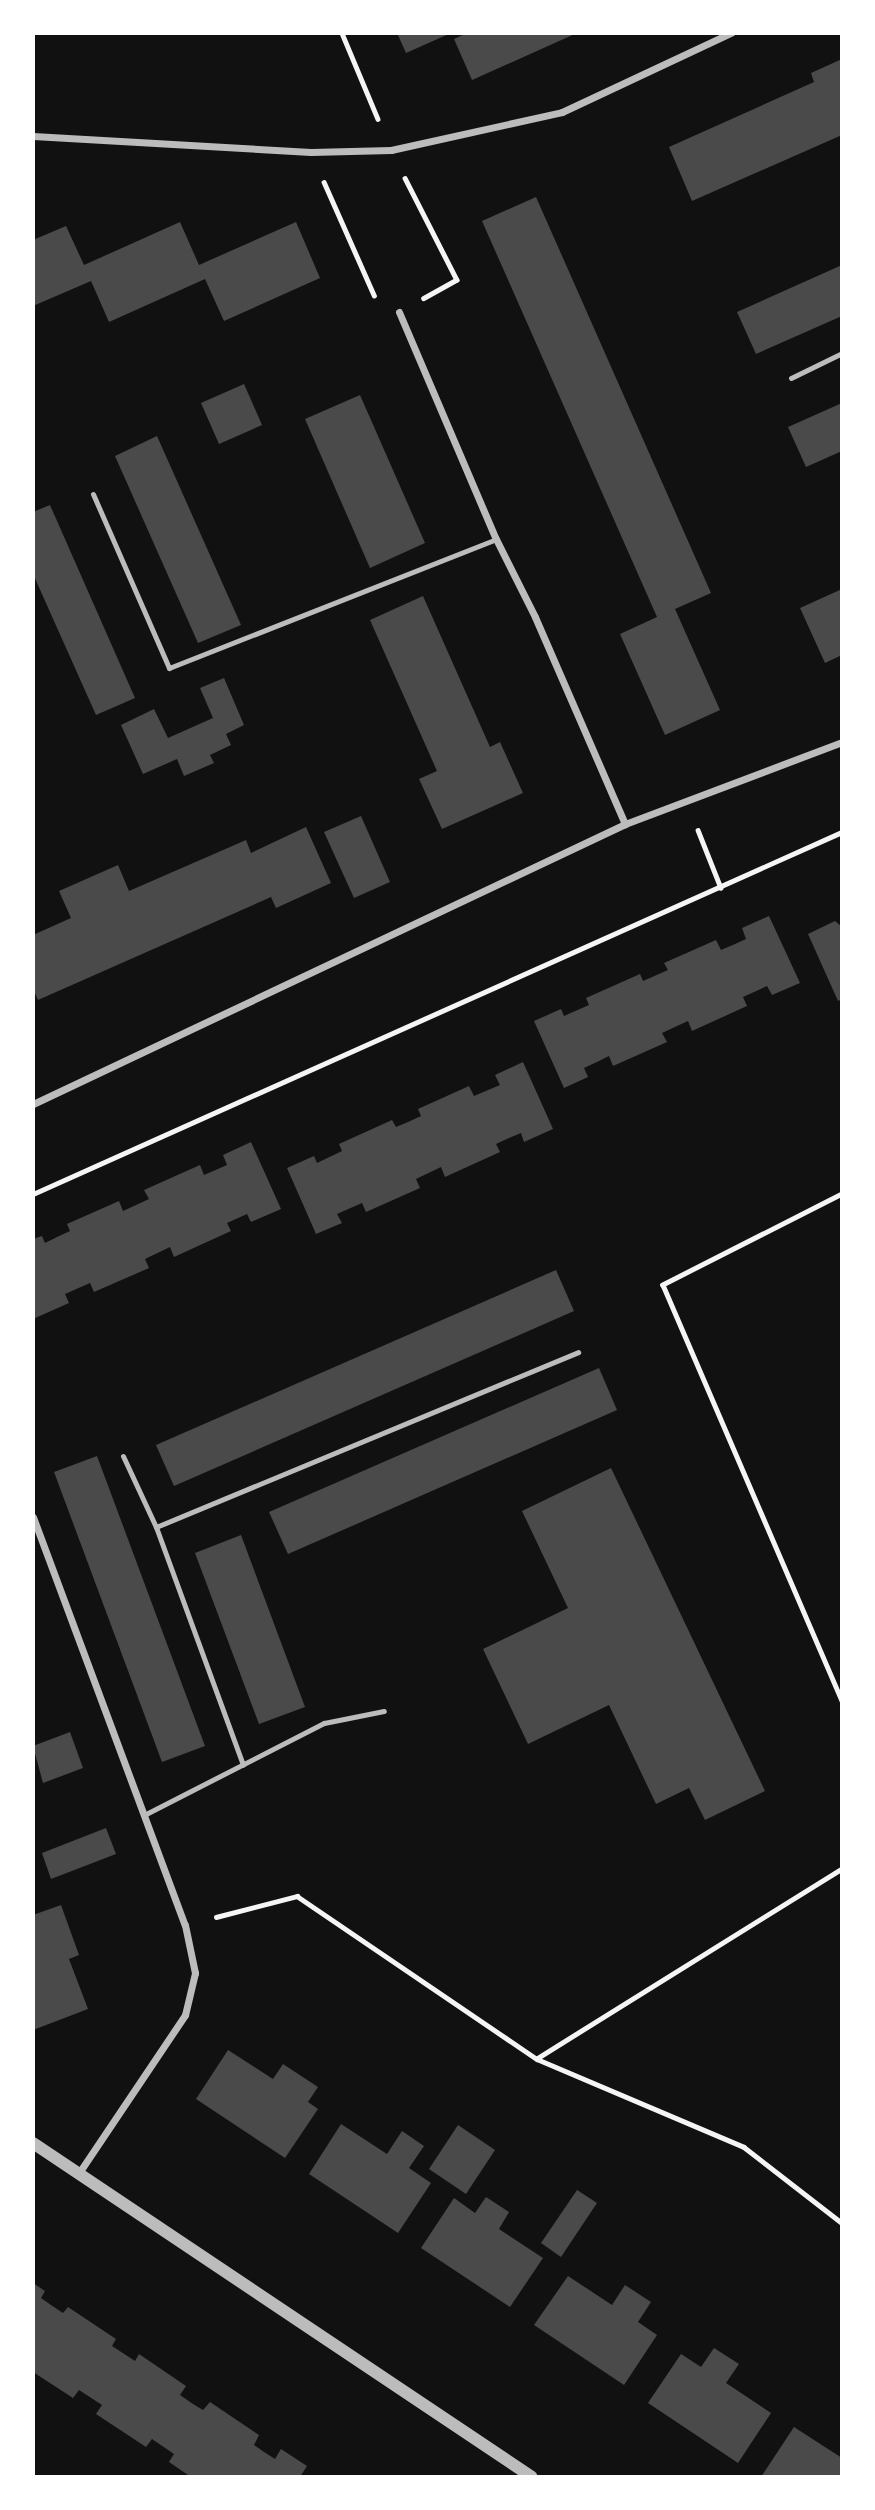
<!DOCTYPE html>
<html>
<head>
<meta charset="utf-8">
<style>
	body { margin:0 }
	#map { position:relative; width:875px; height:2510px; overflow:hidden; background:#111; font-family:Commissioner,sans-serif }
	div>[style] { position:absolute }
	.building>* { inset:0; background:#4a4a4a }
	.path>* { height:4.5px; margin:-2.25px; padding:0 2.25px; transform-origin:2.25px; border-radius:2.25px; background:#f5f5f5 }
	.service>* { height:5px; margin:-2.5px; padding:0 2.5px; transform-origin:2.5px; border-radius:2.5px; background:#bcbcbc }
	.minor>* { height:7px; margin:-3.5px; padding:0 3.5px; transform-origin:3.5px; border-radius:3.5px; background:#bcbcbc }
	.tertiary>* { height:12px; margin:-6px; padding:0 6px; transform-origin:6px; border-radius:6px; background:#bcbcbc }
	span { translate:-50% -50%; white-space:nowrap; text-align:center; line-height:1.15; -webkit-text-stroke:5px #fff; paint-order:stroke }
	.frame { position:absolute; inset:0; border:35px solid #fff; pointer-events:none }
</style>
</head>
<body>
<div id="map">
	<div class="building">
		<div style="clip-path:polygon(397px 33px,451px 33px,406px 53px)"></div>
		<div style="clip-path:polygon(467px 33px,577px 33px,472px 80px,454px 39px)"></div>
		<div style="clip-path:polygon(842px 59px,842px 135px,692px 201px,669px 147px,814px 82px,811px 73px)"></div>
		<div style="clip-path:polygon(536px 197px,711px 593px,675px 609px,720px 710px,665px 735px,620px 634px,657px 617px,482px 221px)"></div>
		<div style="clip-path:polygon(180px 222px,199px 265px,296px 222px,320px 278px,224px 321px,205px 279px,109px 322px,91px 281px,33px 306px,33px 240px,66px 226px,84px 265px)"></div>
		<div style="clip-path:polygon(842px 265px,842px 316px,756px 354px,737px 312px)"></div>
		<div style="clip-path:polygon(244px 384px,262px 425px,219px 444px,201px 403px)"></div>
		<div style="clip-path:polygon(360px 395px,425px 543px,370px 568px,305px 419px)"></div>
		<div style="clip-path:polygon(842px 403px,842px 451px,806px 467px,788px 427px)"></div>
		<div style="clip-path:polygon(157px 436px,241px 625px,198px 643px,115px 456px)"></div>
		<div style="clip-path:polygon(50px 505px,135px 698px,96px 715px,33px 574px,33px 512px)"></div>
		<div style="clip-path:polygon(842px 589px,842px 655px,825px 663px,800px 608px)"></div>
		<div style="clip-path:polygon(423px 596px,490px 747px,500px 742px,523px 793px,442px 829px,419px 779px,437px 771px,370px 620px)"></div>
		<div style="clip-path:polygon(224px 678px,244px 725px,226px 734px,231px 745px,210px 755px,214px 763px,184px 776px,177px 759px,143px 774px,121px 725px,154px 709px,168px 738px,213px 718px,200px 688px)"></div>
		<div style="clip-path:polygon(361px 816px,390px 882px,354px 898px,324px 832px)"></div>
		<div style="clip-path:polygon(306px 827px,331px 883px,276px 908px,271px 897px,38px 1000px,33px 989px,33px 935px,71px 918px,59px 891px,118px 865px,129px 891px,246px 840px,251px 853px)"></div>
		<div style="clip-path:polygon(769px 916px,800px 983px,772px 995px,767px 986px,743px 997px,747px 1006px,692px 1031px,688px 1021px,677px 1026px,662px 1033px,667px 1042px,613px 1066px,609px 1056px,599px 1061px,584px 1068px,588px 1077px,564px 1088px,534px 1021px,561px 1009px,564px 1016px,589px 1005px,586px 998px,640px 974px,643px 981px,668px 970px,664px 963px,716px 940px,721px 950px,735px 944px,746px 939px,742px 928px)"></div>
		<div style="clip-path:polygon(835px 921px,842px 927px,842px 999px,838px 1001px,808px 934px)"></div>
		<div style="clip-path:polygon(523px 1062px,553px 1129px,524px 1142px,521px 1133px,509px 1138px,496px 1144px,500px 1152px,445px 1177px,441px 1167px,416px 1179px,420px 1188px,366px 1212px,362px 1203px,337px 1214px,342px 1223px,316px 1234px,287px 1168px,314px 1156px,317px 1163px,342px 1151px,339px 1144px,392px 1120px,396px 1127px,408px 1122px,421px 1116px,418px 1109px,469px 1086px,474px 1096px,500px 1085px,495px 1075px)"></div>
		<div style="clip-path:polygon(251px 1142px,281px 1209px,251px 1222px,247px 1214px,227px 1223px,231px 1231px,174px 1257px,170px 1247px,145px 1259px,149px 1268px,94px 1292px,90px 1283px,65px 1294px,69px 1303px,33px 1319px,33px 1239px,42px 1236px,45px 1243px,57px 1237px,70px 1231px,67px 1224px,119px 1201px,123px 1211px,149px 1199px,144px 1190px,200px 1165px,204px 1175px,227px 1165px,223px 1155px)"></div>
		<div style="clip-path:polygon(556px 1270px,574px 1311px,174px 1486px,156px 1445px)"></div>
		<div style="clip-path:polygon(599px 1368px,617px 1410px,288px 1554px,269px 1512px)"></div>
		<div style="clip-path:polygon(97px 1456px,205px 1746px,162px 1762px,54px 1472px)"></div>
		<div style="clip-path:polygon(611px 1468px,765px 1791px,705px 1820px,689px 1788px,656px 1804px,609px 1705px,528px 1744px,483px 1649px,568px 1608px,522px 1511px)"></div>
		<div style="clip-path:polygon(241px 1535px,305px 1707px,259px 1724px,195px 1553px)"></div>
		<div style="clip-path:polygon(70px 1732px,83px 1768px,43px 1783px,33px 1746px)"></div>
		<div style="clip-path:polygon(106px 1828px,116px 1854px,51px 1879px,42px 1853px)"></div>
		<div style="clip-path:polygon(61px 1905px,79px 1955px,69px 1959px,88px 2009px,33px 2030px,33px 1915px)"></div>
		<div style="clip-path:polygon(228px 2050px,273px 2079px,283px 2064px,318px 2087px,308px 2102px,318px 2109px,285px 2158px,196px 2099px)"></div>
		<div style="clip-path:polygon(341px 2124px,387px 2154px,402px 2131px,424px 2146px,409px 2168px,431px 2183px,398px 2233px,309px 2174px)"></div>
		<div style="clip-path:polygon(458px 2125px,495px 2150px,466px 2194px,429px 2169px)"></div>
		<div style="clip-path:polygon(577px 2190px,597px 2203px,561px 2257px,541px 2243px)"></div>
		<div style="clip-path:polygon(486px 2197px,509px 2212px,499px 2229px,543px 2258px,510px 2307px,421px 2248px,454px 2198px,475px 2213px)"></div>
		<div style="clip-path:polygon(568px 2276px,612px 2305px,625px 2285px,651px 2302px,638px 2322px,657px 2335px,624px 2385px,534px 2325px)"></div>
		<div style="clip-path:polygon(33px 2283px,45px 2291px,41px 2298px,51px 2305px,63px 2313px,68px 2307px,116px 2339px,112px 2346px,135px 2361px,139px 2354px,186px 2386px,180px 2395px,193px 2404px,203px 2410px,210px 2402px,259px 2435px,254px 2445px,264px 2452px,275px 2459px,281px 2449px,307px 2466px,300px 2477px,191px 2477px,169px 2462px,174px 2454px,152px 2439px,146px 2447px,96px 2414px,102px 2405px,79px 2390px,73px 2398px,33px 2372px)"></div>
		<div style="clip-path:polygon(714px 2348px,739px 2364px,726px 2383px,771px 2413px,738px 2463px,648px 2403px,681px 2354px,701px 2367px)"></div>
		<div style="clip-path:polygon(794px 2427px,842px 2458px,842px 2477px,761px 2477px)"></div>
	</div>
	<div class="path">
		<div style="left:342px;top:33px;width:93px;rotate:67.3deg"></div>
		<div style="left:405px;top:178px;width:114px;rotate:63deg"></div>
		<div style="left:457px;top:280px;width:38px;rotate:151deg"></div>
		<div style="left:324px;top:182px;width:124px;rotate:66.1deg"></div>
		<div style="left:698px;top:830px;width:62px;rotate:68.4deg"></div>
		<div style="left:33px;top:1194px;width:886px;rotate:-24.11deg"></div>
		<div style="left:842px;top:1194px;width:201px;rotate:153.1deg"></div>
		<div style="left:663px;top:1285px;width:453px;rotate:66.7deg"></div>
		<div style="left:842px;top:1869px;width:359px;rotate:148.1deg"></div>
		<div style="left:537px;top:2059px;width:225px;rotate:23deg"></div>
		<div style="left:744px;top:2147px;width:124px;rotate:37.8deg"></div>
		<div style="left:216px;top:1917px;width:84px;rotate:-14.5deg"></div>
		<div style="left:297px;top:1896px;width:290px;rotate:34.2deg"></div>
	</div>
	<div class="service">
		<div style="left:791px;top:378px;width:57px;rotate:-26.1deg"></div>
		<div style="left:93px;top:494px;width:190px;rotate:66.4deg"></div>
		<div style="left:169px;top:668px;width:352px;rotate:-21.5deg"></div>
		<div style="left:123px;top:1456px;width:78px;rotate:65.1deg"></div>
		<div style="left:156px;top:1527px;width:253px;rotate:69.9deg"></div>
		<div style="left:156px;top:1527px;width:457px;rotate:-22.5deg"></div>
		<div style="left:144px;top:1815px;width:202px;rotate:-27.1deg"></div>
		<div style="left:324px;top:1723px;width:61px;rotate:-11.3deg"></div>
	</div>
	<div class="minor">
		<div style="left:33px;top:136px;width:278px;rotate:3.3deg"></div>
		<div style="left:311px;top:152px;width:80px;rotate:-1.4deg"></div>
		<div style="left:391px;top:150px;width:175px;rotate:-12.5deg"></div>
		<div style="left:562px;top:112px;width:187px;rotate:-25.1deg"></div>
		<div style="left:399px;top:312px;width:247px;rotate:66.9deg"></div>
		<div style="left:496px;top:539px;width:87px;rotate:63.4deg"></div>
		<div style="left:535px;top:617px;width:226px;rotate:66.5deg"></div>
		<div style="left:33px;top:1104px;width:655px;rotate:-25.31deg"></div>
		<div style="left:625px;top:824px;width:232px;rotate:-20.7deg"></div>
		<div style="left:33px;top:1517px;width:435px;rotate:69.6deg"></div>
		<div style="left:185px;top:1925px;width:49px;rotate:78.2deg"></div>
		<div style="left:195px;top:1973px;width:43px;rotate:103.4deg"></div>
		<div style="left:185px;top:2015px;width:190px;rotate:123.9deg"></div>
	</div>
	<div class="tertiary">
		<div style="left:33px;top:2143px;width:600px;rotate:33.8deg"></div>
	</div>
	<div class="frame"></div>
</div>
</body>
</html>
